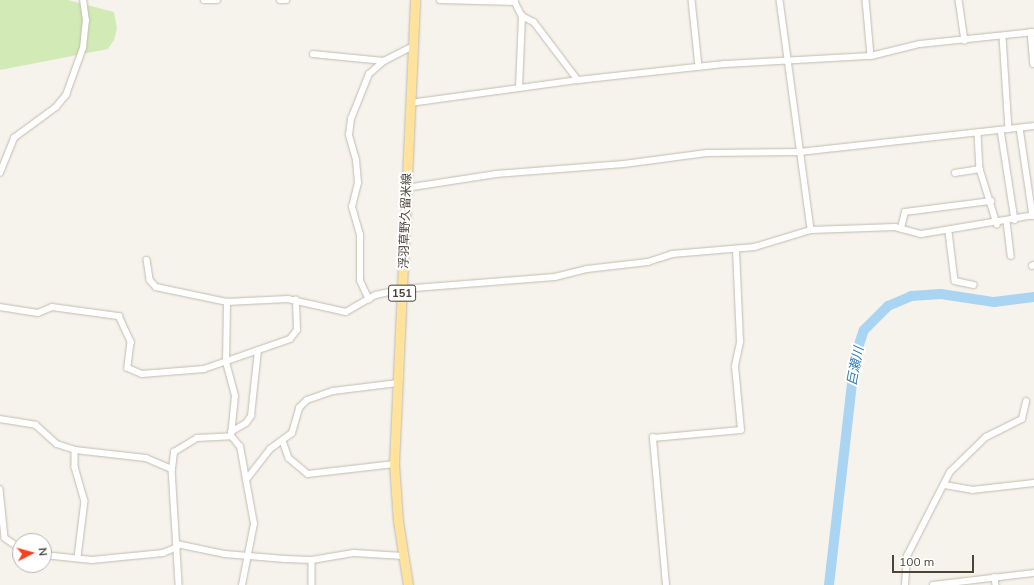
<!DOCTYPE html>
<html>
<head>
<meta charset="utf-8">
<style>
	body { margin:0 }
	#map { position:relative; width:1034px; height:585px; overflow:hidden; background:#f6f3ec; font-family:Mulish,"Noto Sans JP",sans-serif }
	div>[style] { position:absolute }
	.green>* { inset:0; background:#d2eab5 }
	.river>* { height:10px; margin:-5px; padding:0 5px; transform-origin:5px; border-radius:5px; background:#a9d4f2 }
	.roads { filter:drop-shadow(0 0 1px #c2bbae) drop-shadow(0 0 1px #c2bbae) }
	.street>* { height:5.5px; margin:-2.75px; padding:0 2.75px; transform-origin:2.75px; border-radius:2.75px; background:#fff }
	.primary>* { height:9px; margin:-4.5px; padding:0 4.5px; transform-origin:4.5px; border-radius:4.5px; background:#ffe39c }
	span { translate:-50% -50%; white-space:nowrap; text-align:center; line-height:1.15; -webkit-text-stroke:4px #fff; paint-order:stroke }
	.shield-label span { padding:1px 3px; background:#fff; border:1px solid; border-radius:3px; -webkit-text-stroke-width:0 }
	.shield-label { font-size:11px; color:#4b4439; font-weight:700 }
	.street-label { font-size:12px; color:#4b4439 }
	.water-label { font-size:13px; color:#2e7ab2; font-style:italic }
	.north { position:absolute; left:12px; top:533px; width:40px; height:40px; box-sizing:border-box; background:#fff; border:1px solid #b7b4b0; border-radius:50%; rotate:84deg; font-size:11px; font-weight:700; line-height:16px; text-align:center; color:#4b4439 }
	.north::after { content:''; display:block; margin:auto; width:14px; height:18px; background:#fc3f1d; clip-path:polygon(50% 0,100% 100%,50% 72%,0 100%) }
	.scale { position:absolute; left:892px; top:555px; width:82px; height:18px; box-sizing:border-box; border:2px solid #4b4439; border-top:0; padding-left:5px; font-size:12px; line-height:14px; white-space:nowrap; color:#4b4439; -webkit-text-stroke:3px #fff; paint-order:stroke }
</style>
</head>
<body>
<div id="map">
	<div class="green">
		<div style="clip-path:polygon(0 0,68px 0,114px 12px,117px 29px,114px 40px,108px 49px,0 70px)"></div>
	</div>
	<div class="river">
		<div style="left:829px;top:585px;width:229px;rotate:-83.5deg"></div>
		<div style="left:855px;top:357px;width:28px;rotate:-72deg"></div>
		<div style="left:864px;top:330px;width:34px;rotate:-45deg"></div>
		<div style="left:888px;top:306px;width:25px;rotate:-23deg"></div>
		<div style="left:911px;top:296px;width:30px;rotate:-4deg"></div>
		<div style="left:941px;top:294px;width:54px;rotate:8.6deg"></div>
		<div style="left:994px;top:302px;width:40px;rotate:-7.1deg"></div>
	</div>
	<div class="roads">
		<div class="street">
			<div style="left:204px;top:0;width:13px"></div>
			<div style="left:280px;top:0;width:6px"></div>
			<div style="left:440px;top:0;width:75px;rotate:1.5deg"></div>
			<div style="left:515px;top:2px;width:16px;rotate:63deg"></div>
			<div style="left:522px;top:16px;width:13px;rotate:27deg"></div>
			<div style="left:534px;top:22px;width:73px;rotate:52.8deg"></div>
			<div style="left:578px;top:80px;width:149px;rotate:-6.2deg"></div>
			<div style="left:726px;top:64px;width:145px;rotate:-3.2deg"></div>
			<div style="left:871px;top:56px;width:50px;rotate:-13.8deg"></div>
			<div style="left:920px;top:44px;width:115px;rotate:-6deg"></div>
			<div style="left:692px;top:0;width:67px;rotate:84deg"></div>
			<div style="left:780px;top:0;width:232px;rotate:82.3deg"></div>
			<div style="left:866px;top:0;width:56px;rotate:84.9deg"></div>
			<div style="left:959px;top:0;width:41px;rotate:81.7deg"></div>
			<div style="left:1031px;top:32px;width:32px;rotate:85deg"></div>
			<div style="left:1003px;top:37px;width:92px;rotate:86.3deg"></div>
			<div style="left:313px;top:54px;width:71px;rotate:5.6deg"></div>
			<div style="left:519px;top:88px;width:72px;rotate:-87.6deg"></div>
			<div style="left:410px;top:103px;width:170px;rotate:-7.8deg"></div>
			<div style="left:1020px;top:128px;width:89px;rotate:81.6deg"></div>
			<div style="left:1001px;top:130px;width:91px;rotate:81.2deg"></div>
			<div style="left:978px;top:133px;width:36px;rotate:87deg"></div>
			<div style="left:980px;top:169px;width:58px;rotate:72.8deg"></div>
			<div style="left:0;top:173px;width:38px;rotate:-68deg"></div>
			<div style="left:14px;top:138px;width:52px;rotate:-36.4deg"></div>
			<div style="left:56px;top:107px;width:16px;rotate:-50deg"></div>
			<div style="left:66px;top:95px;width:50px;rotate:-70.1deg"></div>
			<div style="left:83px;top:48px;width:27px;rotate:-84deg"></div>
			<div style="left:86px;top:21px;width:21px;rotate:-98deg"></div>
			<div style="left:955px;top:173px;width:25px;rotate:-9deg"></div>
			<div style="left:406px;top:188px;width:91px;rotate:-8.8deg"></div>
			<div style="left:496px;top:174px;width:128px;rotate:-4.5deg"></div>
			<div style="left:624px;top:164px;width:85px;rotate:-7.5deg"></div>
			<div style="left:708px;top:153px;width:92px;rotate:-0.6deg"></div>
			<div style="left:800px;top:152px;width:235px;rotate:-6.3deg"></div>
			<div style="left:1007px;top:222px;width:34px;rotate:83deg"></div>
			<div style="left:901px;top:228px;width:16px;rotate:-76deg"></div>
			<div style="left:905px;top:212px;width:87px;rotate:-7.3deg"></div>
			<div style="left:949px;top:232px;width:49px;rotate:83deg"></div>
			<div style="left:955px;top:281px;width:19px;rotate:12deg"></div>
			<div style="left:147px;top:260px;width:20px;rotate:81deg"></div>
			<div style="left:150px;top:280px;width:9px;rotate:49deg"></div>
			<div style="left:156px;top:287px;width:73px;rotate:11.9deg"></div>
			<div style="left:1032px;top:266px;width:2px;rotate:-27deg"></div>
			<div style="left:369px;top:300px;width:21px;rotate:-115deg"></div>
			<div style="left:360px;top:281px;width:46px;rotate:-90deg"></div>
			<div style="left:360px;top:235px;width:29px;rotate:-106deg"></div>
			<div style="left:352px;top:207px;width:25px;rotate:-76deg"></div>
			<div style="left:358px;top:183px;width:23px;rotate:-95deg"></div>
			<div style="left:356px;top:160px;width:26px;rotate:-106deg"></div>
			<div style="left:349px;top:135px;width:16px;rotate:-83deg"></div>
			<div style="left:351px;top:119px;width:48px;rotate:-68.2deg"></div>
			<div style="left:369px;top:74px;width:20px;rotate:-41deg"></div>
			<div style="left:384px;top:61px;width:31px;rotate:-27deg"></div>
			<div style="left:0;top:307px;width:38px;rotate:9deg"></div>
			<div style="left:38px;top:313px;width:15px;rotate:-23deg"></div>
			<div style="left:52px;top:307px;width:68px;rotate:7.7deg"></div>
			<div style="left:119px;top:316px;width:29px;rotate:65deg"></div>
			<div style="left:131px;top:342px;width:26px;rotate:97deg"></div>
			<div style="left:128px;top:368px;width:15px;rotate:23deg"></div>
			<div style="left:142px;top:374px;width:62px;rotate:-4.6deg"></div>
			<div style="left:204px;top:369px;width:91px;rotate:-19.2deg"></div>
			<div style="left:290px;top:339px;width:11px;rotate:-52deg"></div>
			<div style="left:297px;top:330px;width:30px;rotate:-92deg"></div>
			<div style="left:0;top:419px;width:36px;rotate:9deg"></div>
			<div style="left:36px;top:425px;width:28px;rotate:42deg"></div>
			<div style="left:57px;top:444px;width:19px;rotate:18deg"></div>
			<div style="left:75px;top:450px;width:71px;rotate:6.4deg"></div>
			<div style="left:146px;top:458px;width:28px;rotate:23deg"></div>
			<div style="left:172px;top:469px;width:116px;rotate:86.5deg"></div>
			<div style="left:231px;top:432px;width:17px;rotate:-31deg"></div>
			<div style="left:246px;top:423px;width:9px;rotate:-54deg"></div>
			<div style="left:251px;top:416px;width:66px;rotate:-83.9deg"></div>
			<div style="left:283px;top:441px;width:18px;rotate:71deg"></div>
			<div style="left:289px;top:458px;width:25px;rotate:40deg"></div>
			<div style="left:308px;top:474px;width:87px;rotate:-6.6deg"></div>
			<div style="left:75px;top:450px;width:17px;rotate:90deg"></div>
			<div style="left:75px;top:467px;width:35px;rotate:74deg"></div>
			<div style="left:85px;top:501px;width:56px;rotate:97.1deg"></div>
			<div style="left:172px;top:469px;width:17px;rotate:-83deg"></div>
			<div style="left:174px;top:452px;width:27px;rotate:-31deg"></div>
			<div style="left:197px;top:438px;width:34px;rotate:-3deg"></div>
			<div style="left:246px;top:480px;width:34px;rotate:-100deg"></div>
			<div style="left:240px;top:447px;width:14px;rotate:-129deg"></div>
			<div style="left:231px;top:436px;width:40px;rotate:-84.3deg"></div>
			<div style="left:235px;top:396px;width:35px;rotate:-105deg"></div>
			<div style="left:226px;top:362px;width:60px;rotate:-89deg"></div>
			<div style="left:227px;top:302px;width:61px;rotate:-2.8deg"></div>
			<div style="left:288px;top:299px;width:59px;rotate:12.6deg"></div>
			<div style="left:346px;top:312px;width:34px;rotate:-30deg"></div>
			<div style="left:376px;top:295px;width:27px;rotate:-13deg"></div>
			<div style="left:402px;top:289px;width:153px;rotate:-4.5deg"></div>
			<div style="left:555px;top:277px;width:33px;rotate:-14deg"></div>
			<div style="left:587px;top:269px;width:61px;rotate:-6.5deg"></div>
			<div style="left:648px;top:262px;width:25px;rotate:-18deg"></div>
			<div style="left:672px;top:254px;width:83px;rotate:-4.8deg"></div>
			<div style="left:755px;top:247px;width:59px;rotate:-16.9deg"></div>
			<div style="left:811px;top:230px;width:84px;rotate:-2deg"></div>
			<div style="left:895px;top:227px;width:27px;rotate:15deg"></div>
			<div style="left:921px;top:234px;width:115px;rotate:-9.5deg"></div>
			<div style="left:945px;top:485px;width:27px;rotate:10deg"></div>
			<div style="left:972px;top:490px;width:62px;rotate:-6.4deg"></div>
			<div style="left:0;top:489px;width:49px;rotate:84.2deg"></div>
			<div style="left:5px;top:538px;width:18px;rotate:34deg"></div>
			<div style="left:177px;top:544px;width:49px;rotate:11.8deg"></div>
			<div style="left:225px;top:554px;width:60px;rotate:4.8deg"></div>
			<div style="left:285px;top:559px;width:27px;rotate:2deg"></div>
			<div style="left:312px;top:560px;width:43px;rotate:-9.5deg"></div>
			<div style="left:354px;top:553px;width:49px;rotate:3.5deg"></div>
			<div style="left:44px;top:555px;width:48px;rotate:5.9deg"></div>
			<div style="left:92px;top:560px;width:71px;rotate:-5.6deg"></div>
			<div style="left:163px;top:553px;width:15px;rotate:-23deg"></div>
			<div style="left:312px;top:560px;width:25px;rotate:90deg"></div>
			<div style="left:995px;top:577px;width:8px;rotate:83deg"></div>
			<div style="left:242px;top:585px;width:62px;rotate:-78.9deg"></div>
			<div style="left:254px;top:524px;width:45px;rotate:-100.3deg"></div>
			<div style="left:246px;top:480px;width:39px;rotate:-52deg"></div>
			<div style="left:270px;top:449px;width:27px;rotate:-36deg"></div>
			<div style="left:292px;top:433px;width:26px;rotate:-74deg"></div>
			<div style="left:299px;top:408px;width:11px;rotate:-45deg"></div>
			<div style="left:307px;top:400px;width:28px;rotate:-19deg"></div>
			<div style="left:333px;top:391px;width:65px;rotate:-7deg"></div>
			<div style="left:666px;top:585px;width:148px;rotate:-95.1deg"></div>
			<div style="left:653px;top:438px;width:88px;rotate:-5.2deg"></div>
			<div style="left:741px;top:430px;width:64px;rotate:-95.4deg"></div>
			<div style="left:735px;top:366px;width:25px;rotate:-78deg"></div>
			<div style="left:740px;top:342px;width:93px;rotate:-92.5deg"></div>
			<div style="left:905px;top:585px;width:29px;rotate:-86deg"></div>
			<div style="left:907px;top:556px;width:94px;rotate:-62.9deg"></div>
			<div style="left:950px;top:472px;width:50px;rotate:-44.2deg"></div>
			<div style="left:986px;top:437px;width:40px;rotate:-26.6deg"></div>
			<div style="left:1022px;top:419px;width:18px;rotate:-77deg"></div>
			<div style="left:933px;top:585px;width:102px;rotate:-6.8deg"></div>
		</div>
		<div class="primary">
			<div style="left:408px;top:585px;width:65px;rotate:-98.9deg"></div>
			<div style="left:398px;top:521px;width:57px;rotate:-94deg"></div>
			<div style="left:394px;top:464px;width:464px;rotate:-87.4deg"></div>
		</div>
	</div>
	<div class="shield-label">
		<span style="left:402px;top:293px">151</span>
	</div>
	<div class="street-label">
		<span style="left:405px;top:221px;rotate:-88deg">浮羽草野久留米線</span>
	</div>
	<div class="water-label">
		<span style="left:855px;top:366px;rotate:-79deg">巨瀬川</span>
	</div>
	<div class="north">N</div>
	<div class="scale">100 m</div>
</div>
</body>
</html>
